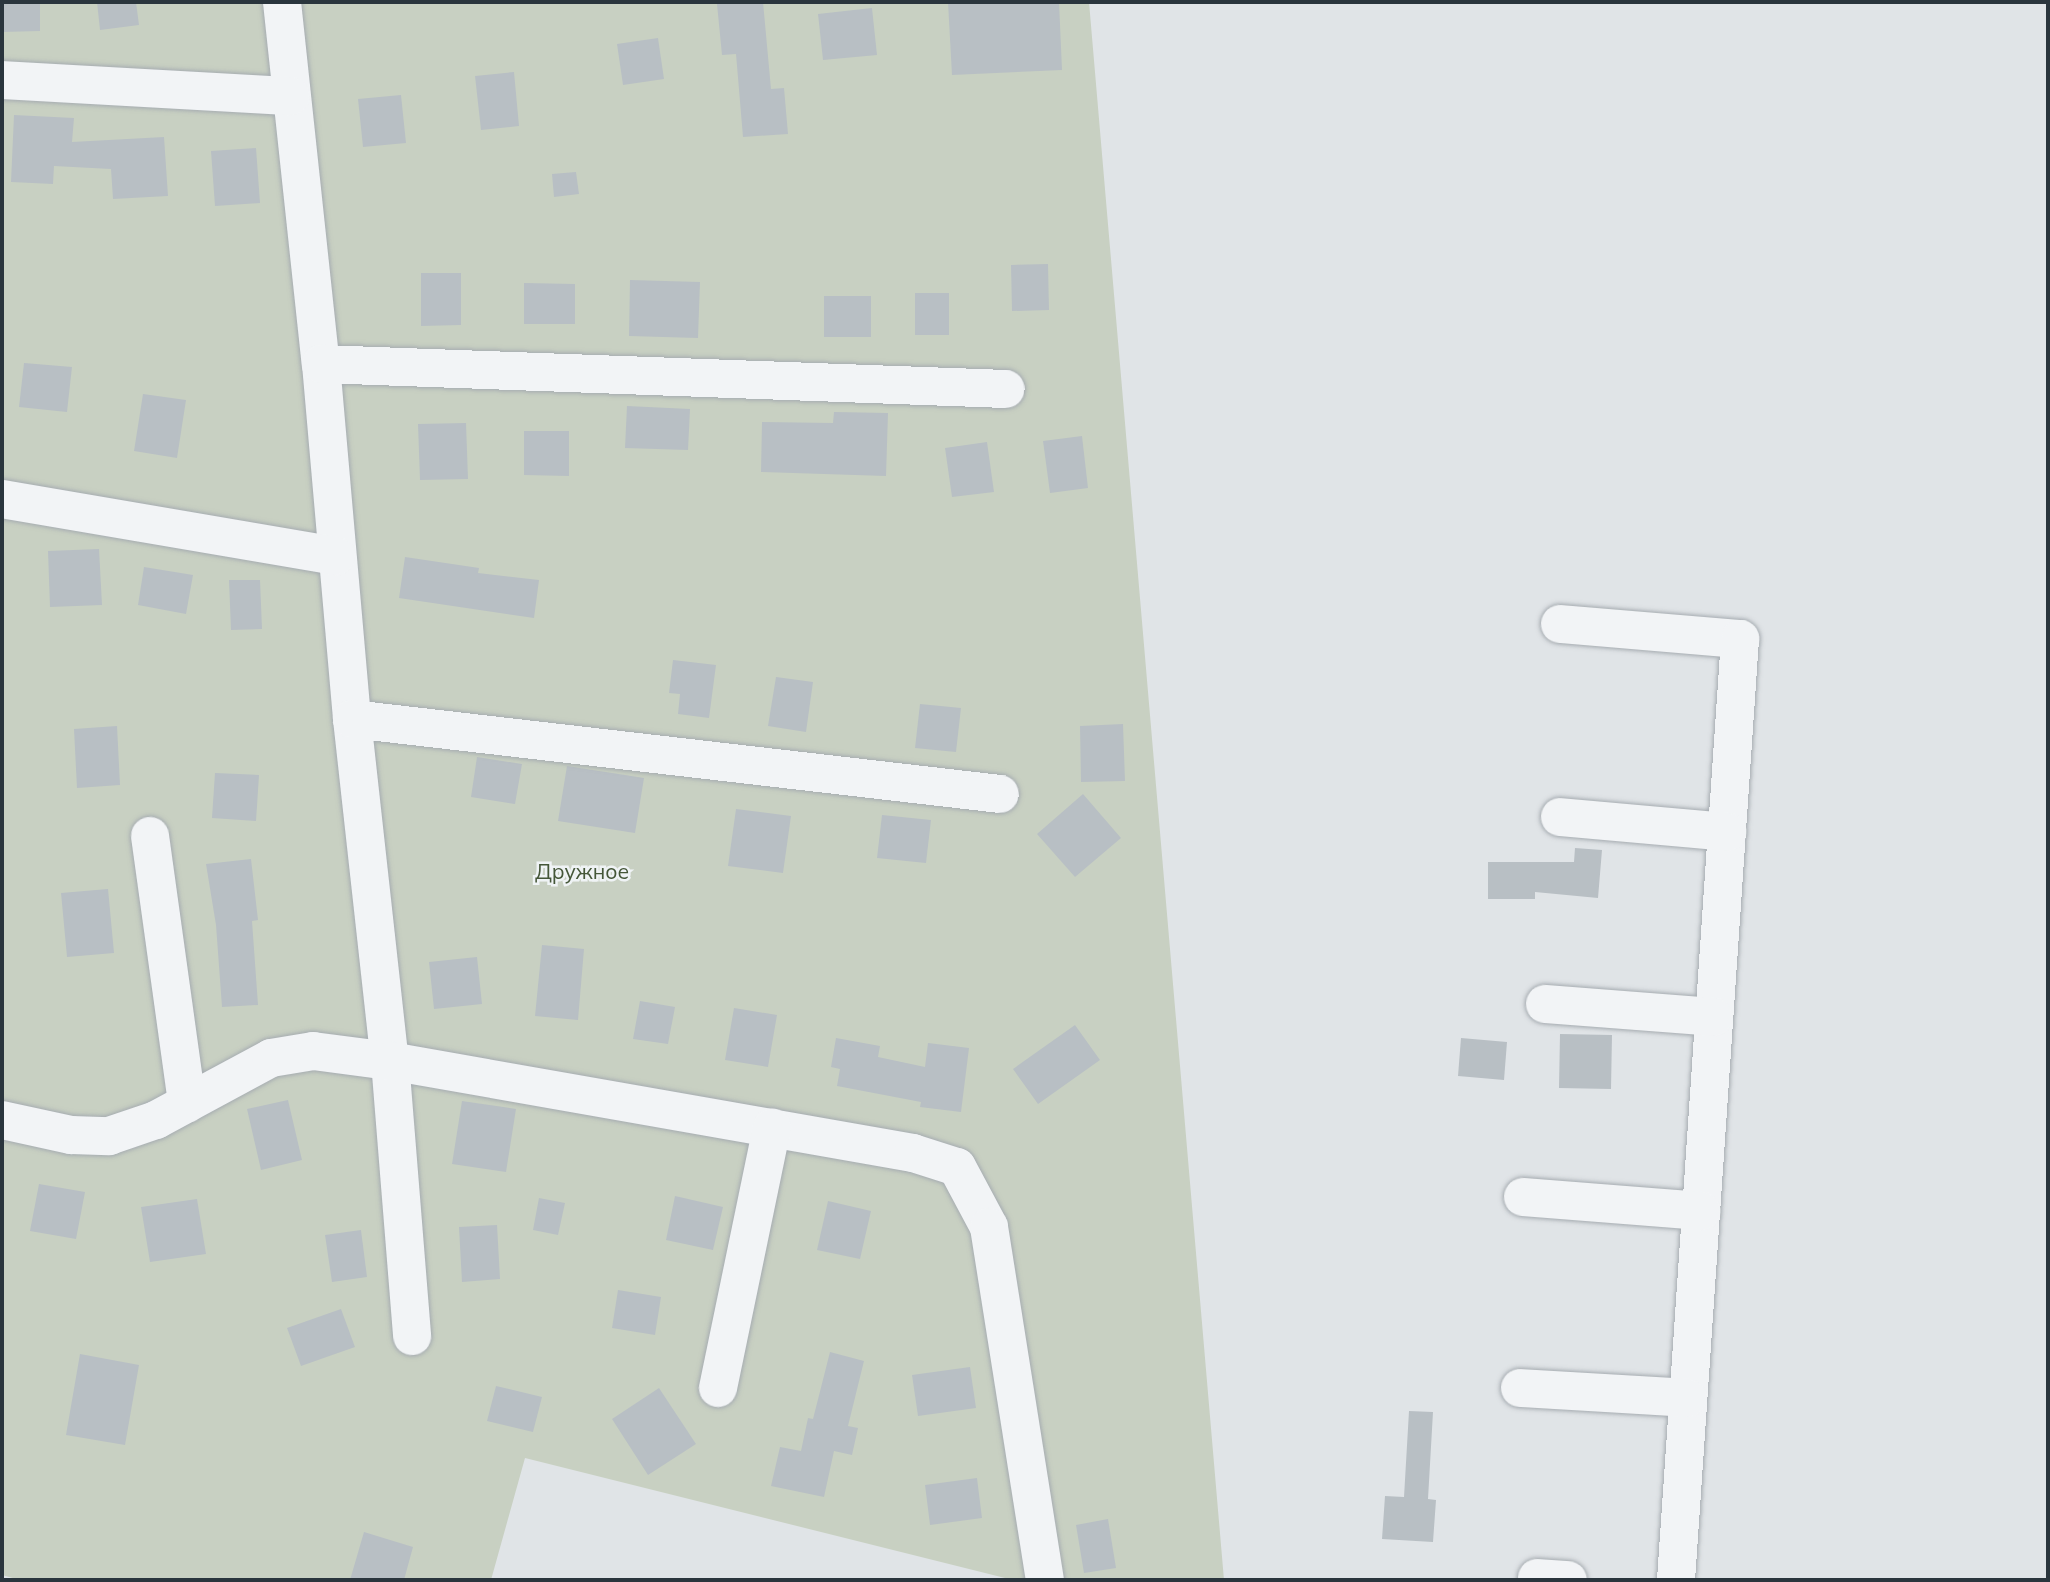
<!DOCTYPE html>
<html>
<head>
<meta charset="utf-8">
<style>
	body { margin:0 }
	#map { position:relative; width:2050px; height:1582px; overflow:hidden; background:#e0e4e7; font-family:Mulish,sans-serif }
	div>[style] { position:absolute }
	.green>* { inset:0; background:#c8d0c2 }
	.building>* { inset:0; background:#b8bfc4 }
	.roads { filter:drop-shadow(0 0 2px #a6acb1) drop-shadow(0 0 2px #a6acb1) }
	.minor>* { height:38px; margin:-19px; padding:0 19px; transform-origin:19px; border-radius:19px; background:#f2f4f6 }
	span { translate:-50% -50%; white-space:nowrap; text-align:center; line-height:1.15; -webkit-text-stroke:5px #eff3f5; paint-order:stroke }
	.park-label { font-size:21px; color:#455739 }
	.frame { position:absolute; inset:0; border:4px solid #2a353d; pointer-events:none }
</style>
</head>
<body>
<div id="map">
	<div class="green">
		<div style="clip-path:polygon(2px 2px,1089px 2px,1224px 1580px,1013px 1580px,525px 1458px,491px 1580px,20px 1580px,2px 1575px)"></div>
	</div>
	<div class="building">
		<div style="clip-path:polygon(2px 2px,40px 2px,40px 31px,2px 32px)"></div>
		<div style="clip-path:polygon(97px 2px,136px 2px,139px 25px,100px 30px)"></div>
		<div style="clip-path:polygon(763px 2px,771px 89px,784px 88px,788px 134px,743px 137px,736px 54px,722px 55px,717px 4px)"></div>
		<div style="clip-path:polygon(948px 2px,1059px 2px,1062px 70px,952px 75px)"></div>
		<div style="clip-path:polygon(872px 8px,877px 55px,823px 60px,818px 14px)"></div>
		<div style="clip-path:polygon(658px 38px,664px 79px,623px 85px,617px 44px)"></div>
		<div style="clip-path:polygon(514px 72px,519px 126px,481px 130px,475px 76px)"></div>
		<div style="clip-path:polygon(401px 95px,406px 143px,363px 147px,358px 99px)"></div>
		<div style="clip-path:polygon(14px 115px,74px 118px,72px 142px,164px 137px,168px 196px,113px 199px,111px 169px,54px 166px,53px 184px,11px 182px)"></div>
		<div style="clip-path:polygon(256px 148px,260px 203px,215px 206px,211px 151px)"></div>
		<div style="clip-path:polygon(576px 172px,579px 194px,554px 197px,552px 174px)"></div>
		<div style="clip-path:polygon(1048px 264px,1049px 310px,1012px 311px,1011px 265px)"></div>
		<div style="clip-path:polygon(421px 273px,461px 273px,461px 325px,421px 326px)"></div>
		<div style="clip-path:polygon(630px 280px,700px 282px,698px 338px,629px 336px)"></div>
		<div style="clip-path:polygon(524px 283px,575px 284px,575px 324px,524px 324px)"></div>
		<div style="clip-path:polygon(915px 293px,949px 293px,949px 335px,915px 335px)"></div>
		<div style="clip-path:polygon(824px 296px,871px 296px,871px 337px,824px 337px)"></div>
		<div style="clip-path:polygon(24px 363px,72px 367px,67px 412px,19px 407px)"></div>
		<div style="clip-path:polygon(143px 394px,186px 400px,177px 458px,134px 451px)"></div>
		<div style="clip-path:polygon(627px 406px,690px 409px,688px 450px,625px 448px)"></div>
		<div style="clip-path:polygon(834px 412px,888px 413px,886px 476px,761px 472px,762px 422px,833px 423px)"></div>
		<div style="clip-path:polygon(466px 423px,468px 479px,420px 480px,418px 424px)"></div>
		<div style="clip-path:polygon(524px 431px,569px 431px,569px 476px,524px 475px)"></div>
		<div style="clip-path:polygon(1082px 436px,1088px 488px,1050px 493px,1043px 441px)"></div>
		<div style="clip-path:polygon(987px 442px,994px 492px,952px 497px,945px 448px)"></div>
		<div style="clip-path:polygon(99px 549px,102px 605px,50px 607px,48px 551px)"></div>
		<div style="clip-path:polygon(405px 557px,479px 568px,478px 573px,539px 580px,534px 618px,399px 598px)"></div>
		<div style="clip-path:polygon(144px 567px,193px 575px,186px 614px,138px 605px)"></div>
		<div style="clip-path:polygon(229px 580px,260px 580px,262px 629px,231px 630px)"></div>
		<div style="clip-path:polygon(673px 660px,716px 665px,709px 718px,678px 714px,680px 694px,669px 693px)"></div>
		<div style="clip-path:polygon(776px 677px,813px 682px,806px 732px,768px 726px)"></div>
		<div style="clip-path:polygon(920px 704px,961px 708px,956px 752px,915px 748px)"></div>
		<div style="clip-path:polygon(1123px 724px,1125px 781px,1081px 782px,1080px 726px)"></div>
		<div style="clip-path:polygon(117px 726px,120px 785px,77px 788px,74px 729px)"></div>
		<div style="clip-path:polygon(477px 757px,522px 764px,515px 804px,471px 797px)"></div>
		<div style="clip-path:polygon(567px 766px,644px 778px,635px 833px,558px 821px)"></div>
		<div style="clip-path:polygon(215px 773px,259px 775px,256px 821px,212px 818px)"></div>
		<div style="clip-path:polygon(1083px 794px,1121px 838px,1075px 877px,1037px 834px)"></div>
		<div style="clip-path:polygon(736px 809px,791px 816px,783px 873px,728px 866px)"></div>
		<div style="clip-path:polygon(882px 815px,931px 820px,926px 863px,877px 858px)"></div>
		<div style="clip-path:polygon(1575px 848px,1602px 850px,1598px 898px,1535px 892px,1535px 899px,1488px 899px,1488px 862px,1574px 862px)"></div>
		<div style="clip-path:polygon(251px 859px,258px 920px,252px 921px,258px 1005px,222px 1007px,216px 925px,206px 864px)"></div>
		<div style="clip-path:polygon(108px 889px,114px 953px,67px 957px,61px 893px)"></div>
		<div style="clip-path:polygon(542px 945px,584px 949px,578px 1020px,535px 1016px)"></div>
		<div style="clip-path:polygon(477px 957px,482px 1004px,434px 1009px,429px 962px)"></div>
		<div style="clip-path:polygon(640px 1001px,675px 1007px,668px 1044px,633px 1039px)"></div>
		<div style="clip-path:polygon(734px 1008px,777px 1015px,768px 1067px,725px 1060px)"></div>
		<div style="clip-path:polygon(1075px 1025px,1100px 1060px,1038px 1104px,1013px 1069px)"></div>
		<div style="clip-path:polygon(1560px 1034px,1612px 1035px,1611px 1089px,1559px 1088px)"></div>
		<div style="clip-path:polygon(836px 1038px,880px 1046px,878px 1057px,925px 1067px,928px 1043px,969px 1048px,961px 1112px,920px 1107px,921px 1102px,837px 1086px,840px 1069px,831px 1067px)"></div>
		<div style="clip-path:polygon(1461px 1038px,1507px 1042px,1504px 1080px,1458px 1076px)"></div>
		<div style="clip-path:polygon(288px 1100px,302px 1160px,261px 1170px,247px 1109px)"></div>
		<div style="clip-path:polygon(462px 1101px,516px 1109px,506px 1172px,452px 1164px)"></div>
		<div style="clip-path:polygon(39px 1184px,85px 1192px,76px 1239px,30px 1231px)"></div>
		<div style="clip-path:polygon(675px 1196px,723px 1207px,713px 1250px,666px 1240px)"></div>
		<div style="clip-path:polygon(539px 1198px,565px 1203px,558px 1235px,533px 1230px)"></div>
		<div style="clip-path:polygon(197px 1199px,206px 1254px,150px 1262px,141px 1207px)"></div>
		<div style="clip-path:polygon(828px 1201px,871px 1211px,860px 1259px,817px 1250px)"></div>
		<div style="clip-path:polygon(497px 1225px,500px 1279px,462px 1282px,459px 1227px)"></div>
		<div style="clip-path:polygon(361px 1230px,367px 1277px,332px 1282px,325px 1235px)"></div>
		<div style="clip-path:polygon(618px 1290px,661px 1297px,655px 1335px,612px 1328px)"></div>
		<div style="clip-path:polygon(341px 1309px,355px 1347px,301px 1366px,287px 1328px)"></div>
		<div style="clip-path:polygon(830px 1352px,864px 1361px,848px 1426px,858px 1428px,852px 1455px,834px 1451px,824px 1497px,771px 1486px,780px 1447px,801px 1451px,808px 1418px,813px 1419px)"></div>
		<div style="clip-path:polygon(80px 1354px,139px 1365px,125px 1445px,66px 1435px)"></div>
		<div style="clip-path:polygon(970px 1367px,976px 1408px,918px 1416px,912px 1375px)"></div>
		<div style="clip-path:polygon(496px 1386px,542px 1397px,533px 1432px,487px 1421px)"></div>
		<div style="clip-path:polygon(659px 1388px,696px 1444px,648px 1475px,612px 1419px)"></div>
		<div style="clip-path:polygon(1409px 1411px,1433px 1412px,1428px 1499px,1436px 1500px,1433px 1542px,1382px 1539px,1385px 1496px,1404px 1497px)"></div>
		<div style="clip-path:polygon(977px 1478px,982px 1518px,930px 1525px,925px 1485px)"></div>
		<div style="clip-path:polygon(1108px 1519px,1116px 1568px,1084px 1573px,1076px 1525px)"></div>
		<div style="clip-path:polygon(364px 1532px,413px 1547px,404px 1580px,350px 1580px)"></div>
	</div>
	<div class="roads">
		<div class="minor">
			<div style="left:282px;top:2px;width:364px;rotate:83.9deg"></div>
			<div style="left:321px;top:364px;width:356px;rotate:85deg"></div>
			<div style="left:352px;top:719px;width:344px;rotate:83.7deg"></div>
			<div style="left:390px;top:1061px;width:276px;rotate:85.4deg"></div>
			<div style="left:2px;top:80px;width:289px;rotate:3.2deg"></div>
			<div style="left:321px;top:364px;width:685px;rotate:2.09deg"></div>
			<div style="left:2px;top:499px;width:339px;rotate:9.7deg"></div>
			<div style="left:1560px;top:624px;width:181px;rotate:4.8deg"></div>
			<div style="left:1740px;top:639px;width:943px;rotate:93.89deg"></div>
			<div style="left:352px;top:719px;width:652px;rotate:6.6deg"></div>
			<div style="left:1560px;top:817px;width:168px;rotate:5.1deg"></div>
			<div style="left:150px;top:836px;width:270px;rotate:82.1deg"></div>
			<div style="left:1545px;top:1004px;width:169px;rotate:4.4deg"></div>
			<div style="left:2px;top:1120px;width:71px;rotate:12.3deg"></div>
			<div style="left:71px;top:1135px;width:38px;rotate:2deg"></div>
			<div style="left:109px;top:1136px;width:50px;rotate:-18.8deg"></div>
			<div style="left:156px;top:1120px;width:131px;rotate:-28.3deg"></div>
			<div style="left:271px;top:1058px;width:43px;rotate:-9.5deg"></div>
			<div style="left:313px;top:1051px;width:78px;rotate:7.4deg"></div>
			<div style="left:390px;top:1061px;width:531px;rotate:9.98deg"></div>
			<div style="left:913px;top:1153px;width:46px;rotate:17.7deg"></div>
			<div style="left:957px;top:1167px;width:68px;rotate:61.9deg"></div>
			<div style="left:989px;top:1227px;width:357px;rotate:81deg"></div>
			<div style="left:1523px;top:1197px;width:179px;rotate:4.5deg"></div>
			<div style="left:718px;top:1388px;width:266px;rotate:-78.3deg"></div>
			<div style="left:1520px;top:1388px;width:168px;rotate:3.4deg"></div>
			<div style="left:1537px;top:1578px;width:31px;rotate:4deg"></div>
		</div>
	</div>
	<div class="park-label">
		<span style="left:582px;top:871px">Дружное</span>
	</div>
	<div class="frame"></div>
</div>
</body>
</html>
